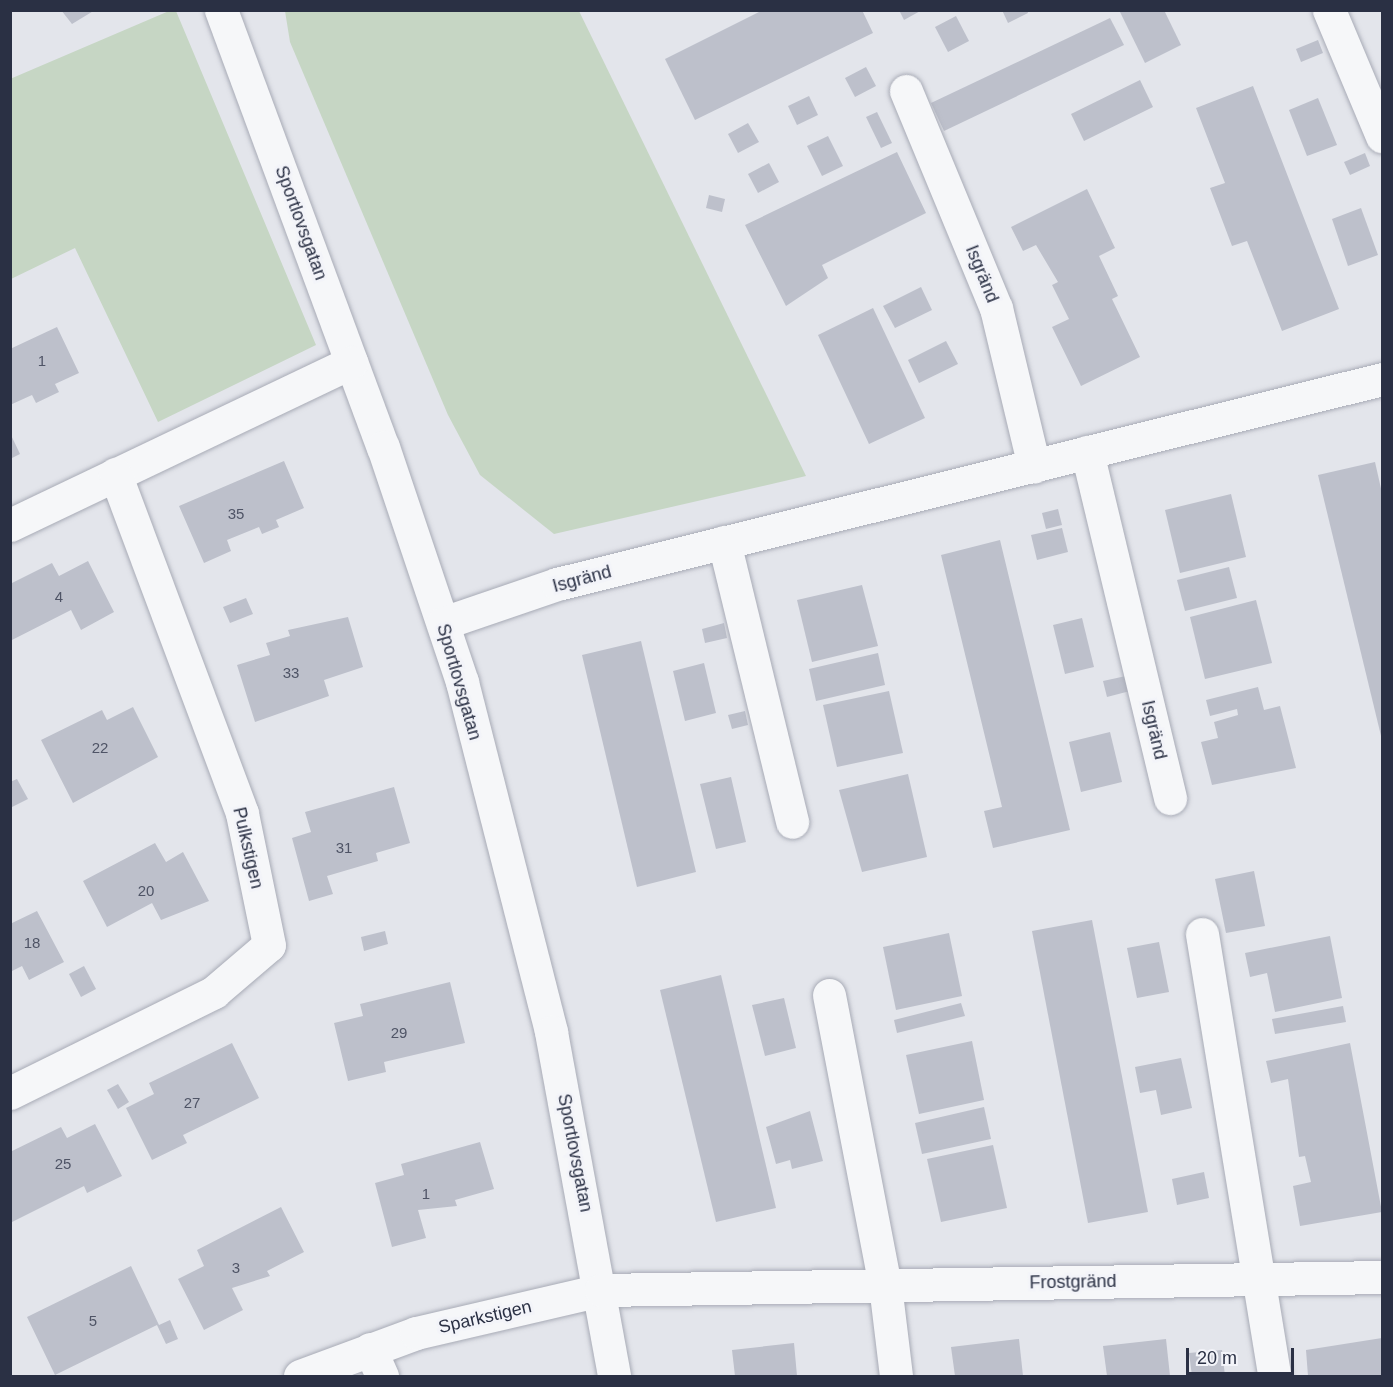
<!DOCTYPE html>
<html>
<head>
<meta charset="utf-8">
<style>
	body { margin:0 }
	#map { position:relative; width:1393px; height:1387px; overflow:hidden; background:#e3e5eb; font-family:Arial,sans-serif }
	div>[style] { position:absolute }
	.green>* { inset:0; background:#c6d6c4 }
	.building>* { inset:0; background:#bdc0cb }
	.roads { filter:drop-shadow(0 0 2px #a8abb6) drop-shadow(0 0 2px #a8abb6) }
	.minor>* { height:33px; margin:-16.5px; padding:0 16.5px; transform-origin:16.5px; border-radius:16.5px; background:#f6f7f9 }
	span { translate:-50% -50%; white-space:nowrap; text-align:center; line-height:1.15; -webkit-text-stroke:6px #f3f4f9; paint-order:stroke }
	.number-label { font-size:15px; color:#4f5466 }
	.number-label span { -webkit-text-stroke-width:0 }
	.street-label { font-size:18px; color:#2a3044 }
	.frame { position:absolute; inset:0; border:12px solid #2a3044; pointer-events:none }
	.scale { position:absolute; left:1186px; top:1348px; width:108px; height:27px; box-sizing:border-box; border:3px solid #2a3044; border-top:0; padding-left:8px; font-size:18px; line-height:21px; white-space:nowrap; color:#2a3044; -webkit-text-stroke:4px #f3f4f9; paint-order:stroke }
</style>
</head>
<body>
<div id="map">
	<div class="green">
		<div style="clip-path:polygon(169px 11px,176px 11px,316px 345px,158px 422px,75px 248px,11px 279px,10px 79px)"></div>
		<div style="clip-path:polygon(285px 11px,579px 11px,806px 476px,554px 534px,480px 475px,448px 415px,290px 42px)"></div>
	</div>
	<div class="building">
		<div style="clip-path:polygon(61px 10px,95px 10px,72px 24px)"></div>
		<div style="clip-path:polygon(763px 10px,862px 10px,873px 33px,695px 120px,665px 59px)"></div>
		<div style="clip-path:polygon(899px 10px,922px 10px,904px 20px)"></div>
		<div style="clip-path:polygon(1002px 10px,1027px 10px,1028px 13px,1008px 23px)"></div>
		<div style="clip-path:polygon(1164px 10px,1181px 45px,1145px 63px,1120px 12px)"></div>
		<div style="clip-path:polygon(956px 16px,969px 41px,948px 52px,935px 27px)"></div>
		<div style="clip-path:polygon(1110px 18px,1124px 45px,944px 131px,931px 103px)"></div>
		<div style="clip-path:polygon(1318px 40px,1323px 53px,1301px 62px,1296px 49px)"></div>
		<div style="clip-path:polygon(866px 67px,876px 86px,855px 97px,845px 78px)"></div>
		<div style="clip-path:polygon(1140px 80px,1153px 107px,1084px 141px,1071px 114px)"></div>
		<div style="clip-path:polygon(1253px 86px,1339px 309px,1282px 331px,1247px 241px,1232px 246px,1210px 188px,1225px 183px,1196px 108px)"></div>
		<div style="clip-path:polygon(809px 96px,818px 115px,797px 125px,788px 106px)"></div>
		<div style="clip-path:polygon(1318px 98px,1337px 145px,1307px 156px,1289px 110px)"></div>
		<div style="clip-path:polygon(877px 112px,892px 143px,881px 148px,866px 117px)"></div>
		<div style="clip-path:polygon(748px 123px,759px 142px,738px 153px,728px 134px)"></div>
		<div style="clip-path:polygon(828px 136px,843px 166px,822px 176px,807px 146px)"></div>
		<div style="clip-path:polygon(897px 152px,926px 213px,822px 265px,828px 278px,786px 306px,745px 225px)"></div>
		<div style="clip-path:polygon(1365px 153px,1370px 166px,1350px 175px,1344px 162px)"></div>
		<div style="clip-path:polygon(769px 163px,779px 182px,758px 193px,748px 174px)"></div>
		<div style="clip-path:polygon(1087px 189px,1115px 248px,1099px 256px,1118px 296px,1112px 299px,1140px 357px,1081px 386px,1052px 327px,1069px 319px,1052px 285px,1058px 282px,1036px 245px,1023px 251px,1011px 227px)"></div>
		<div style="clip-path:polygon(709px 195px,725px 199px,722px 212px,706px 208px)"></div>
		<div style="clip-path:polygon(1361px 208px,1378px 255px,1348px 266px,1332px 219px)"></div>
		<div style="clip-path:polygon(921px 287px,932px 310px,895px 328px,883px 306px)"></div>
		<div style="clip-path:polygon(873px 308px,925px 418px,869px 444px,818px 335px)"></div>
		<div style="clip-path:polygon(57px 327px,79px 373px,55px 384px,59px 392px,36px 403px,32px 395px,10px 405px,10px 349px)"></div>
		<div style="clip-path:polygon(946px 341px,958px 364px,919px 383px,908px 360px)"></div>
		<div style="clip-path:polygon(10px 433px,20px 454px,10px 459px)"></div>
		<div style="clip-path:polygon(284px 461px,304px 508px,276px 520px,279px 527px,262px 534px,259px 527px,227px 540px,231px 551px,204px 563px,179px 506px)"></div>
		<div style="clip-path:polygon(1375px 462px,1382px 493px,1382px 740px,1318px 475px)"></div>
		<div style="clip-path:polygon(1231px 494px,1246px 557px,1180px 573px,1165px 510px)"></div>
		<div style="clip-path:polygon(1058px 509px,1062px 525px,1046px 529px,1042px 513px)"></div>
		<div style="clip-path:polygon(1062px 528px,1068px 552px,1037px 560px,1031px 535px)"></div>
		<div style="clip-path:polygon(1000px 540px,1070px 830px,993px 848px,984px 811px,1002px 807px,941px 555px)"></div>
		<div style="clip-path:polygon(88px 561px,114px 612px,81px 630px,71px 610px,10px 641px,10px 584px,52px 563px,59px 576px)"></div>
		<div style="clip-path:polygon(1229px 567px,1237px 598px,1185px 611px,1177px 580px)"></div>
		<div style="clip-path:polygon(862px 585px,878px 646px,812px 662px,797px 600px)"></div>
		<div style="clip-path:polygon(246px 598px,253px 614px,230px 623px,223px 607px)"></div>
		<div style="clip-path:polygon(1256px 600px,1272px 663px,1205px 679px,1190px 617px)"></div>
		<div style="clip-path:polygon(348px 617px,363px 667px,324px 680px,329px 696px,255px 722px,237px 665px,270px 655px,266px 643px,290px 636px,288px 630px)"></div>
		<div style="clip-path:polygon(1082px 618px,1094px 667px,1065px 674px,1053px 625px)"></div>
		<div style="clip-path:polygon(724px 623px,727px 638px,705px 643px,702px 629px)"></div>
		<div style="clip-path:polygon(641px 641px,696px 872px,637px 887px,582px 655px)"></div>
		<div style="clip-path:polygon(878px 653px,885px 685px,816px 701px,809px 669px)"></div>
		<div style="clip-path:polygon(704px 663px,716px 713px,685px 721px,673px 671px)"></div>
		<div style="clip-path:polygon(1126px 676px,1130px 691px,1107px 697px,1103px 681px)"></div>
		<div style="clip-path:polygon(1258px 687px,1264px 710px,1280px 706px,1296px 768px,1212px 785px,1201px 742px,1218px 738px,1214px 722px,1238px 715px,1237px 709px,1210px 716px,1206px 700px)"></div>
		<div style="clip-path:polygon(889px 691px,903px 753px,837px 767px,823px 705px)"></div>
		<div style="clip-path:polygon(133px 707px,158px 757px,73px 803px,41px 740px,102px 710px,107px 720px)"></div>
		<div style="clip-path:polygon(745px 711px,748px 725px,732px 729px,728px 715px)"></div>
		<div style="clip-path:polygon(1110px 732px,1122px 782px,1081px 792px,1069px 742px)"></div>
		<div style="clip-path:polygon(908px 774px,927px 857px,862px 872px,839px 790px)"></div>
		<div style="clip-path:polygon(731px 777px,746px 842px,716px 849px,700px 784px)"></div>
		<div style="clip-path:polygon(17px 779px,28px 799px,10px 808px,10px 782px)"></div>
		<div style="clip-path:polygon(394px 787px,410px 843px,376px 853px,378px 861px,327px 876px,333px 894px,309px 901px,292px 838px,311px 832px,305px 812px)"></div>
		<div style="clip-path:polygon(155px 843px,166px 862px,183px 852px,209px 901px,161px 920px,152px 903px,107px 927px,83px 881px)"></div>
		<div style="clip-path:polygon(1254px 871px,1265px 926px,1226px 933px,1215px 879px)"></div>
		<div style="clip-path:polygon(37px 911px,64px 962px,29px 980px,22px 966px,10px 972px,10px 924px)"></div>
		<div style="clip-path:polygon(1092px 920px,1148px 1212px,1088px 1223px,1032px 931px)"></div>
		<div style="clip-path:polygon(385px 931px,388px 944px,364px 951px,361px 937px)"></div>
		<div style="clip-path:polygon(949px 933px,962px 996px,896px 1010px,883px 947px)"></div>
		<div style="clip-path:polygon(1330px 936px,1342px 998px,1275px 1012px,1267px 973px,1250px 977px,1245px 953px)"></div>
		<div style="clip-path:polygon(1159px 942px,1169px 992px,1137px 998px,1127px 948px)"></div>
		<div style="clip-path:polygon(84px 966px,96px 989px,81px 997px,69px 974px)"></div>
		<div style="clip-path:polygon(721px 975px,776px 1208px,716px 1222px,660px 990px)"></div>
		<div style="clip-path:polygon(450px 982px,465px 1043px,384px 1062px,386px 1072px,348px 1081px,334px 1023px,363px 1016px,360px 1004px)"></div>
		<div style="clip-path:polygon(784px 998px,796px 1048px,765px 1056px,752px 1005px)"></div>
		<div style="clip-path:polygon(961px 1003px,965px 1016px,897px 1033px,894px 1020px)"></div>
		<div style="clip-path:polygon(1343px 1006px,1346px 1022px,1275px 1034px,1272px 1019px)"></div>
		<div style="clip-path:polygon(972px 1041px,984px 1100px,919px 1114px,906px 1055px)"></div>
		<div style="clip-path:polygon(232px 1043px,259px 1098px,183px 1135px,187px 1143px,152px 1160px,126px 1108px,154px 1094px,149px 1083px)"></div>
		<div style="clip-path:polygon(1350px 1043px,1382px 1212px,1300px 1226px,1293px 1186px,1311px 1182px,1305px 1156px,1299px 1157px,1288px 1079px,1271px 1083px,1266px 1061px)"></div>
		<div style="clip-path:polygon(1181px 1058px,1192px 1108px,1161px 1115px,1156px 1090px,1140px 1093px,1135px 1067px)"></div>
		<div style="clip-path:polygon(118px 1084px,129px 1102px,118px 1109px,107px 1090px)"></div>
		<div style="clip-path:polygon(984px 1107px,991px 1139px,922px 1154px,915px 1123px)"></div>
		<div style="clip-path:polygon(810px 1111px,823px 1161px,792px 1169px,790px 1160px,776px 1164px,766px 1127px)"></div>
		<div style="clip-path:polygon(95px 1124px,122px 1176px,87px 1193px,84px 1186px,10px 1223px,10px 1152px,61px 1127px,67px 1138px)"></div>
		<div style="clip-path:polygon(480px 1142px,494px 1189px,455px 1200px,457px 1206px,418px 1210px,426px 1238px,392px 1247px,375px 1183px,404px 1175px,401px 1164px)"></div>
		<div style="clip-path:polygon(993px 1145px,1007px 1208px,941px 1222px,927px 1159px)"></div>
		<div style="clip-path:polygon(1204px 1172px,1209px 1198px,1177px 1205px,1172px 1179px)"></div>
		<div style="clip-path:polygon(281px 1207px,304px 1252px,267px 1271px,270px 1276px,232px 1288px,243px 1310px,204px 1330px,178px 1279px,204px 1266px,197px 1250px)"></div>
		<div style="clip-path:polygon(131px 1266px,159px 1325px,170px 1320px,178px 1339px,166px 1344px,157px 1325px,55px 1375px,27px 1317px)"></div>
		<div style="clip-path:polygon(1382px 1338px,1382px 1376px,1308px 1376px,1306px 1350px)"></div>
		<div style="clip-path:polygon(1019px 1339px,1023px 1376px,955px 1376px,951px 1347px)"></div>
		<div style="clip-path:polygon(1166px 1339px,1170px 1376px,1107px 1376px,1103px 1346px)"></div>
		<div style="clip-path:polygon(794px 1343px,797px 1376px,735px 1376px,732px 1350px)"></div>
		<div style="clip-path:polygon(1222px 1350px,1225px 1376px,1192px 1376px,1189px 1353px)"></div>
	</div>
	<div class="roads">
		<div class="minor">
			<div style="left:221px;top:10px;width:466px;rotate:69.7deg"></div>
			<div style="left:383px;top:447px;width:248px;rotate:71.4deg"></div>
			<div style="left:462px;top:682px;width:361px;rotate:75.7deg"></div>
			<div style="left:551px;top:1032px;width:350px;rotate:79.6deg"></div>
			<div style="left:1329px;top:10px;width:137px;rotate:67.2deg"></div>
			<div style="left:906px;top:91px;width:235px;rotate:67.5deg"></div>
			<div style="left:996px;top:308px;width:163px;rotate:76.5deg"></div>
			<div style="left:1087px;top:452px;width:356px;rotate:76.5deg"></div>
			<div style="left:10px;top:525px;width:378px;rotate:-25.5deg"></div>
			<div style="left:724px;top:542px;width:288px;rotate:76.3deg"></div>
			<div style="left:443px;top:623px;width:120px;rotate:-18.9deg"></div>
			<div style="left:557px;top:584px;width:850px;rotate:-13.95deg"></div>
			<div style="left:1202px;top:934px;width:448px;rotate:80.7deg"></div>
			<div style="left:829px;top:995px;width:295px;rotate:79.1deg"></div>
			<div style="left:885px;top:1285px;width:92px;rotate:83.1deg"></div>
			<div style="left:10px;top:1093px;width:228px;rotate:-26.3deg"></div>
			<div style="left:214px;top:992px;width:72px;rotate:-40.5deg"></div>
			<div style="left:269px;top:945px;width:135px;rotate:-101.6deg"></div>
			<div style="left:242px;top:813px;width:362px;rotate:-110.5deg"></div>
			<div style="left:370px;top:1349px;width:30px;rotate:66deg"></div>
			<div style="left:300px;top:1376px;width:124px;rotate:-20.3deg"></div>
			<div style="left:416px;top:1333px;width:190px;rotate:-13.1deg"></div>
			<div style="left:601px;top:1290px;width:781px;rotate:-0.95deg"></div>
		</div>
	</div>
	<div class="number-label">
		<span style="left:42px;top:361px">1</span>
		<span style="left:236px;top:514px">35</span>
		<span style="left:59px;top:597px">4</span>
		<span style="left:291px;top:673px">33</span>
		<span style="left:100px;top:748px">22</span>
		<span style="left:344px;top:848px">31</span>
		<span style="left:146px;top:891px">20</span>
		<span style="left:32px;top:943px">18</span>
		<span style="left:399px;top:1033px">29</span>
		<span style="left:192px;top:1103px">27</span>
		<span style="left:63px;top:1164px">25</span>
		<span style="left:426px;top:1194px">1</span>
		<span style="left:236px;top:1268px">3</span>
		<span style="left:93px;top:1321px">5</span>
	</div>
	<div class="street-label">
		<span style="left:301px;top:223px;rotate:70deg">Sportlovsgatan</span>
		<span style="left:982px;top:274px;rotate:68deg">Isgränd</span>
		<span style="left:582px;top:579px;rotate:-15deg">Isgränd</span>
		<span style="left:459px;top:682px;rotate:74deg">Sportlovsgatan</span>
		<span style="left:1154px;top:730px;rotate:77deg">Isgränd</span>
		<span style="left:248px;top:848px;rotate:77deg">Pulkstigen</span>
		<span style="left:575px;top:1153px;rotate:79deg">Sportlovsgatan</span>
		<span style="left:1073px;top:1282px;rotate:-1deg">Frostgränd</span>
		<span style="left:485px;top:1317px;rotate:-13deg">Sparkstigen</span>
	</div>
	<div class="frame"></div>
	<div class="scale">20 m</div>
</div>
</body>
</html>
